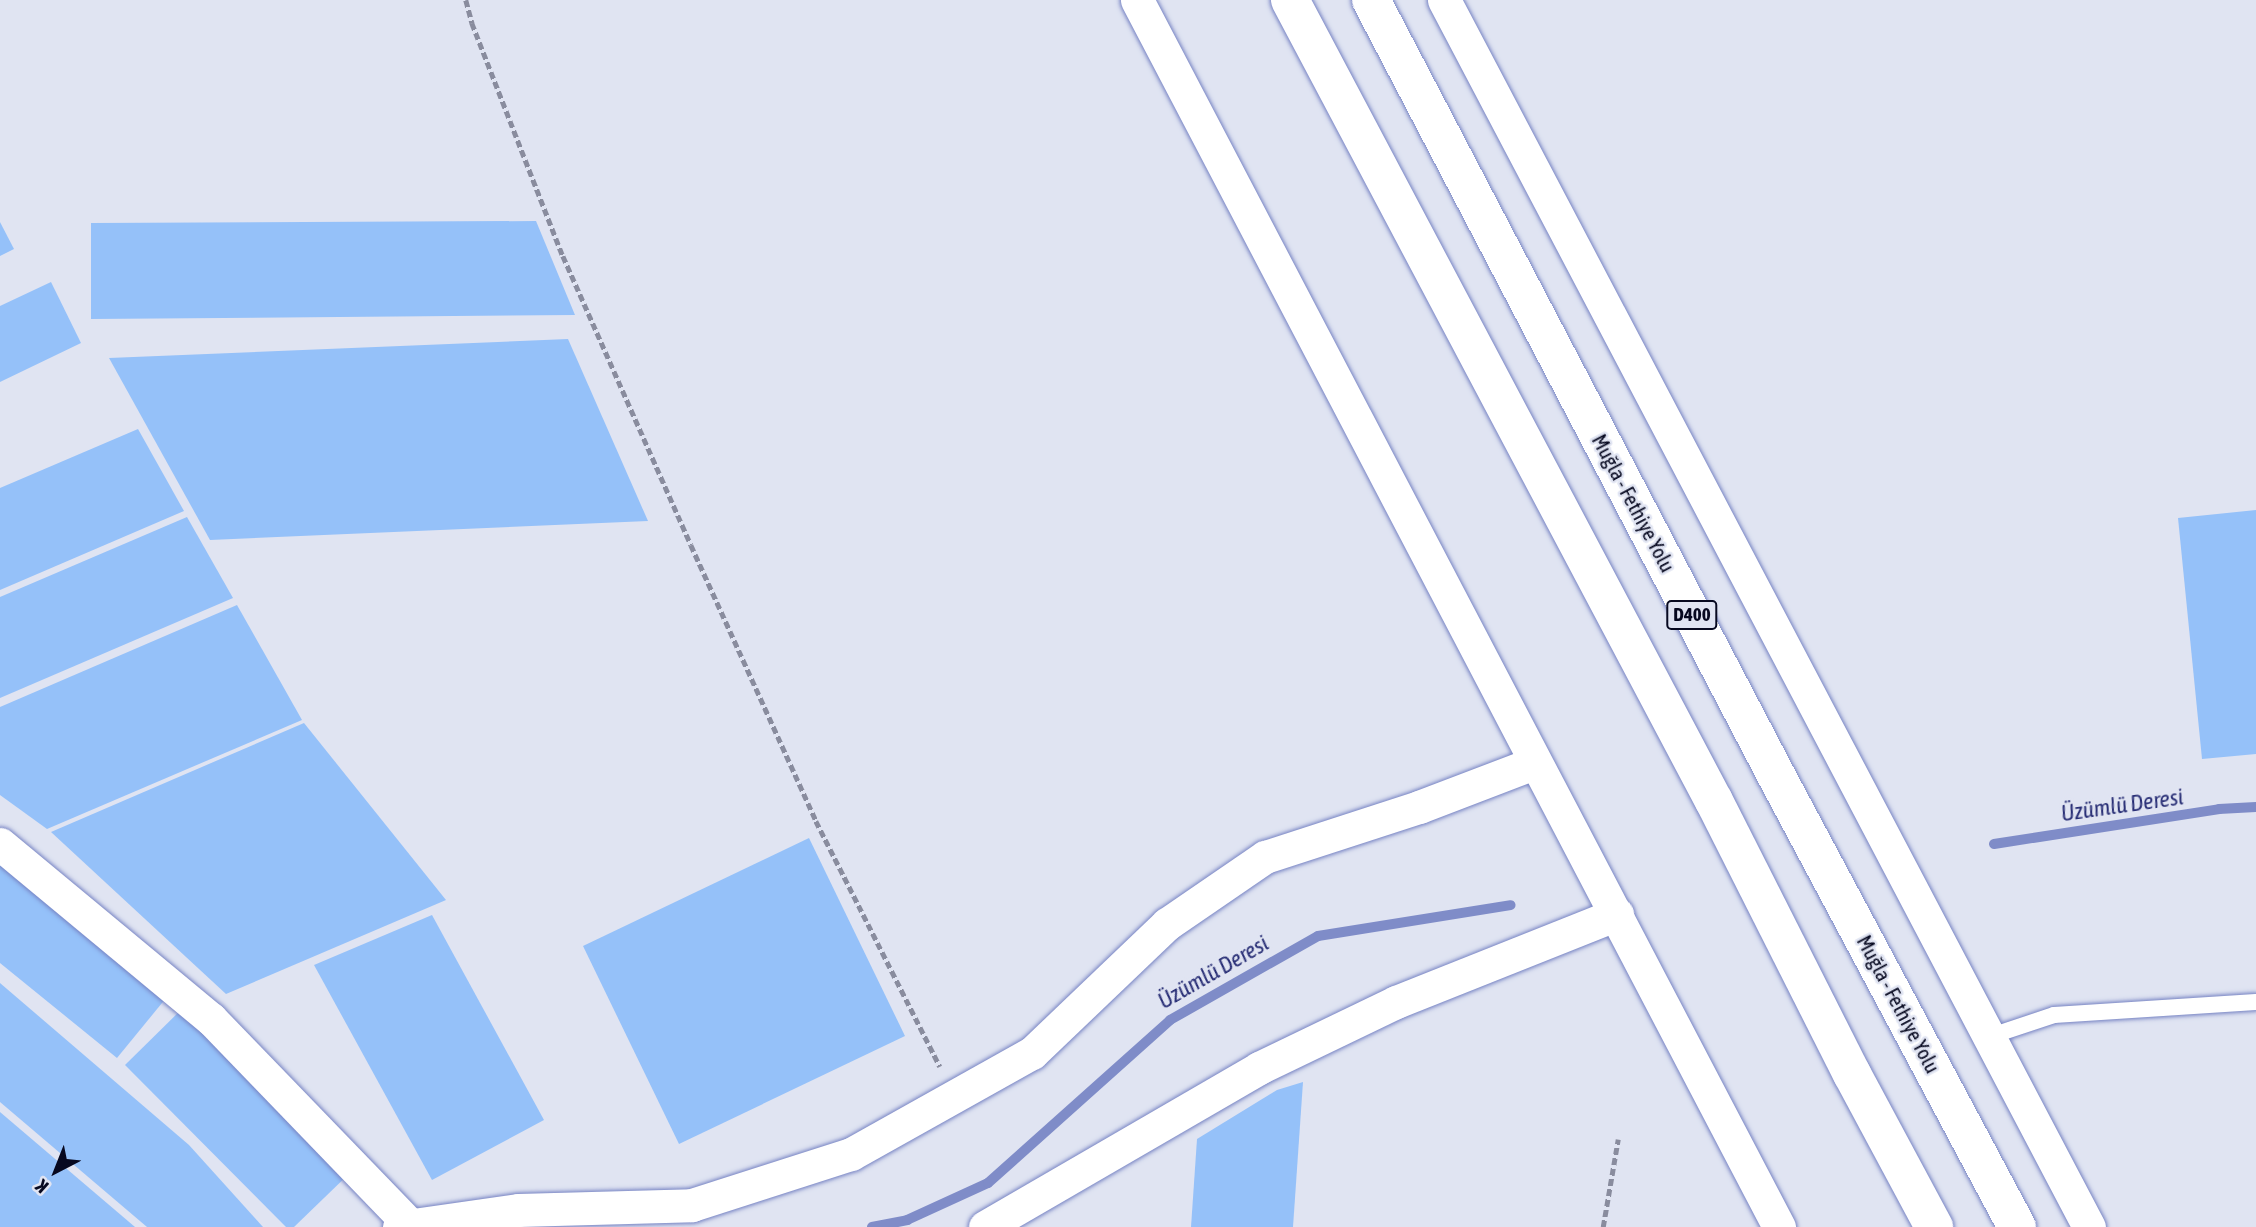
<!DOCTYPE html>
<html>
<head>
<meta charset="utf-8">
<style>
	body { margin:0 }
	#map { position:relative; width:2256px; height:1227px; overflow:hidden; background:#e0e4f2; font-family:"Asap Condensed",sans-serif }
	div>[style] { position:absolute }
	.stream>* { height:10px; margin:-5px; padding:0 5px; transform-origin:5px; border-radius:5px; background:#7f8cc8 }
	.building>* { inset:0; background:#95c1f9 }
	.path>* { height:4.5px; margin-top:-2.25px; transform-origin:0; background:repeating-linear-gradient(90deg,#898c9e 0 7px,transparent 0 10.5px) }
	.roads { filter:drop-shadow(0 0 2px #7683c3) drop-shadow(0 0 2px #7683c3) }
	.lane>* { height:16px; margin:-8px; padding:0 8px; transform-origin:8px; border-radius:8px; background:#fff }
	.street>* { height:33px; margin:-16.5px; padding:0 16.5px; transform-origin:16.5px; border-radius:16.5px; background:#fff }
	.highway>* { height:38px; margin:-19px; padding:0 19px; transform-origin:19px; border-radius:19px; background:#fff }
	span { translate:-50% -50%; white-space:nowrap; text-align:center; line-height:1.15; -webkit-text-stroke:5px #e0e4f2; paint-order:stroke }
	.shield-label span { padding:2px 5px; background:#e0e4f2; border:2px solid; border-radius:5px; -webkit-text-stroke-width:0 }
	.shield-label { font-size:19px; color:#070920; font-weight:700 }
	.street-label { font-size:21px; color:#070920 }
	.water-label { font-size:23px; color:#262c74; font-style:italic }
	.north { position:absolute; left:21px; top:1136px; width:70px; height:70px; -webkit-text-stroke:5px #e0e4f2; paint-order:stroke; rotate:222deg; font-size:19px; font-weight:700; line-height:28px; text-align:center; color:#070920 }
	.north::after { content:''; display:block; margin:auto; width:24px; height:32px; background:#070920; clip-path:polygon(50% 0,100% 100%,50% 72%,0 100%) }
</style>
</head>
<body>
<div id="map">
	<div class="stream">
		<div style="left:1994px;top:844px;width:228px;rotate:-8.8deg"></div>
		<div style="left:2219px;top:809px;width:37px;rotate:-3deg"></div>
		<div style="left:872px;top:1227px;width:36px;rotate:-11deg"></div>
		<div style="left:907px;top:1220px;width:89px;rotate:-24.6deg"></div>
		<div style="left:988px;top:1183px;width:244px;rotate:-41.8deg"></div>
		<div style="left:1170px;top:1020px;width:170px;rotate:-29.6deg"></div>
		<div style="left:1318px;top:936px;width:195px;rotate:-9.1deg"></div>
	</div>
	<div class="building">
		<div style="clip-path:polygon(536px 221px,575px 315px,91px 319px,91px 223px)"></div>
		<div style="clip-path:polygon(0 222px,14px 249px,0 256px)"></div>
		<div style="clip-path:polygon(51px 282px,81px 343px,0 382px,0 306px)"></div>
		<div style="clip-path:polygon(568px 339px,648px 521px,210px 540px,109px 358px)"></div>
		<div style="clip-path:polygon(138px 429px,184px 511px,0 590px,0 488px)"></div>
		<div style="clip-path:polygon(2256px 510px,2256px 754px,2202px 759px,2178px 518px)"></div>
		<div style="clip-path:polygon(187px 517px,233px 598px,0 698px,0 597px)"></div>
		<div style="clip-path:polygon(237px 605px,302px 720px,47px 829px,0 795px,0 707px)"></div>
		<div style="clip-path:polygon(304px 723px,446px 900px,226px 994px,51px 832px)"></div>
		<div style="clip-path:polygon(809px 838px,905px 1036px,679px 1144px,583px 946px)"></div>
		<div style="clip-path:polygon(0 853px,171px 992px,117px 1058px,0 963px)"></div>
		<div style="clip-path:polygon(432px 915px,544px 1120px,432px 1180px,314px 965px)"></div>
		<div style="clip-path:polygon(0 983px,189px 1145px,263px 1227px,147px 1227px,0 1102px)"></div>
		<div style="clip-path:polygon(189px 1002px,354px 1169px,294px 1227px,286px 1227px,125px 1065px)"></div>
		<div style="clip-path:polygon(1303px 1082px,1293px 1227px,1191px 1227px,1197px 1139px,1277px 1090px)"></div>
		<div style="clip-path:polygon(0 1112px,135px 1227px,0 1227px)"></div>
	</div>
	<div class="path">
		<div style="left:466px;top:0;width:24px;rotate:75deg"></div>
		<div style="left:472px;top:23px;width:250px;rotate:68.7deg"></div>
		<div style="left:563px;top:256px;width:316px;rotate:66.1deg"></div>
		<div style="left:691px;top:545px;width:303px;rotate:65.6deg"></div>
		<div style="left:816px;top:821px;width:275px;rotate:63.2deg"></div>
		<div style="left:1603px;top:1227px;width:89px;rotate:-80.3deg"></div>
	</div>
	<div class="roads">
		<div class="lane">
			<div style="left:1988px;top:1037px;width:70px;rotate:-18.4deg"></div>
			<div style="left:2054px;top:1015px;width:202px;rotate:-3.7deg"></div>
		</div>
		<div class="street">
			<div style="left:1137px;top:0;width:1385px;rotate:62.38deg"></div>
			<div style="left:1444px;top:0;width:1386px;rotate:62.27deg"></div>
			<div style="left:0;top:844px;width:274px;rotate:39.7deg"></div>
			<div style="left:211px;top:1019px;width:289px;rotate:46deg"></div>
			<div style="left:399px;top:1227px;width:120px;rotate:-8.1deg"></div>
			<div style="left:518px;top:1210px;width:174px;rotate:-1.6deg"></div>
			<div style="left:692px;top:1205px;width:167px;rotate:-17.8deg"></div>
			<div style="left:851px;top:1154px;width:207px;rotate:-29.2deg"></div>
			<div style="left:1032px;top:1053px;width:187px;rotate:-43.7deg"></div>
			<div style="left:1167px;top:924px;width:119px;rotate:-34.4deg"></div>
			<div style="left:1265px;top:857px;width:162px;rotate:-18deg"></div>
			<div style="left:1419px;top:807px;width:123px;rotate:-20.9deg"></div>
			<div style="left:985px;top:1227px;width:317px;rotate:-30.1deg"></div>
			<div style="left:1259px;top:1068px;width:152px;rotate:-25.7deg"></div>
			<div style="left:1396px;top:1002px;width:238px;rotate:-21.7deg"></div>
		</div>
		<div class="highway">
			<div style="left:1290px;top:0;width:906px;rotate:62.11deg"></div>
			<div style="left:1714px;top:801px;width:306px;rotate:63.2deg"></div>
			<div style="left:1852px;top:1074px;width:174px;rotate:61.8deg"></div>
			<div style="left:1371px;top:0;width:877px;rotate:62.41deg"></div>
			<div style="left:1777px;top:777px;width:510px;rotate:61.93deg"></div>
		</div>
	</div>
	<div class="shield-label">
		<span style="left:1692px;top:615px">D400</span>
	</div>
	<div class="street-label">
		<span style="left:1634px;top:503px;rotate:62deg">Muğla - Fethiye Yolu</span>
		<span style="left:1899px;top:1004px;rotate:62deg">Muğla - Fethiye Yolu</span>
	</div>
	<div class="water-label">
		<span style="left:2122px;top:805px;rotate:-8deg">Üzümlü Deresi</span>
		<span style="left:1213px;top:972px;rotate:-30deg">Üzümlü Deresi</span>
	</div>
	<div class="north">K</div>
</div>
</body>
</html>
